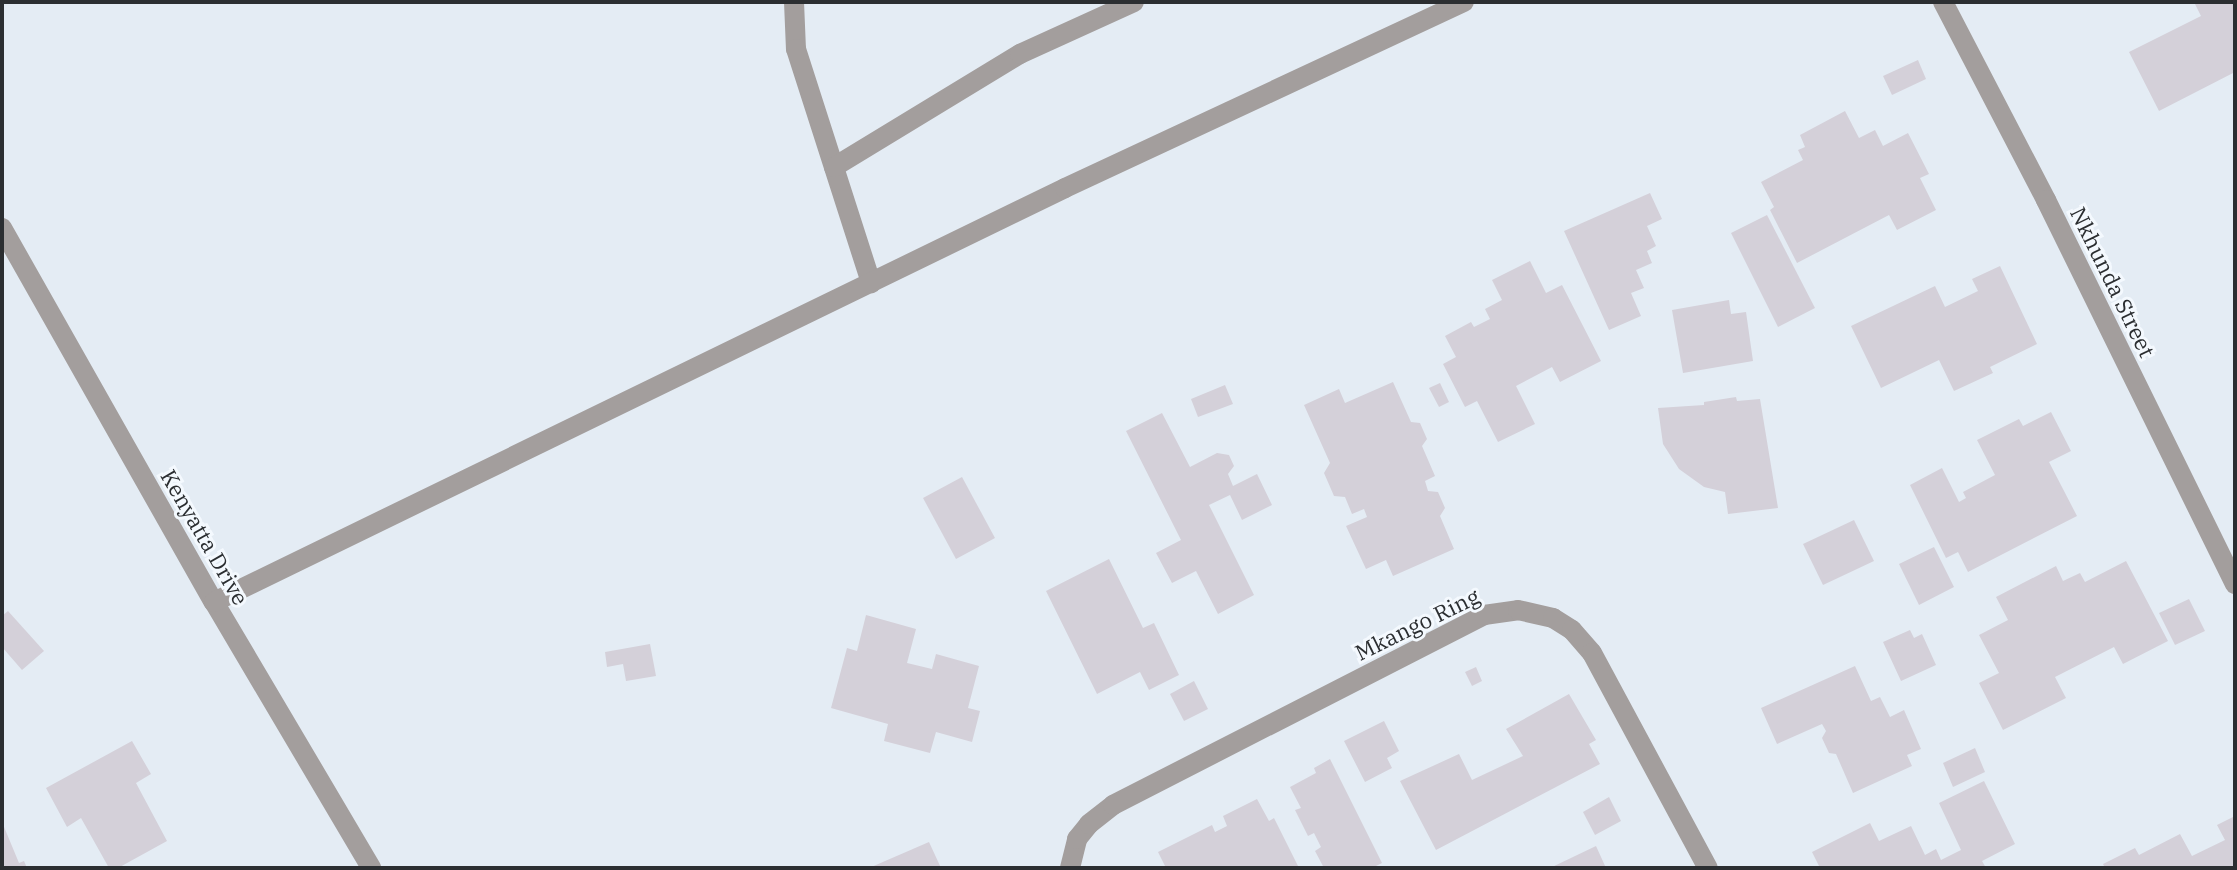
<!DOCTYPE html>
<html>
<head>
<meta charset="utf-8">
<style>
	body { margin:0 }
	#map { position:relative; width:2237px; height:870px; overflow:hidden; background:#e4ecf4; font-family:"IBM Plex Serif",serif }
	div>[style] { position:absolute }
	.building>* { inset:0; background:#d4d0d9 }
	.street>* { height:20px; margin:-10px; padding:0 10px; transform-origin:10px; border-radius:10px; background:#a39e9d }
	span { translate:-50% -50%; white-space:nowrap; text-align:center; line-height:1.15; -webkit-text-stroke:6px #f4f9fe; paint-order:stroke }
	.street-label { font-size:22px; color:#2b2e31 }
	.frame { position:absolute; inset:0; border:4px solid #2b2e31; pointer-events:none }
</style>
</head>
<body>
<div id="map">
	<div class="building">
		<div style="clip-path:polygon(2194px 2px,2235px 2px,2235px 72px,2159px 111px,2129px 52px,2201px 16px)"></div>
		<div style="clip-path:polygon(1918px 60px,1926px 79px,1892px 95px,1883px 76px)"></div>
		<div style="clip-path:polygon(1845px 111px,1859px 138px,1875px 130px,1883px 146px,1908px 133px,1929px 174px,1920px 178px,1936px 210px,1897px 230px,1889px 215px,1797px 263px,1770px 210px,1774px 207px,1761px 182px,1803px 160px,1798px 150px,1805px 147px,1800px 135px)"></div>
		<div style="clip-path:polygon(1650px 193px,1662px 219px,1647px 226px,1656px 246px,1647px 251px,1652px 263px,1636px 270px,1644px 288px,1631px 293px,1641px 316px,1609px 330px,1564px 231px)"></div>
		<div style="clip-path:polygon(1767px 215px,1815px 308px,1778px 327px,1731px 233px)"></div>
		<div style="clip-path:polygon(1530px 261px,1546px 293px,1562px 285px,1601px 361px,1560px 382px,1552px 367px,1516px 386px,1535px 424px,1498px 442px,1477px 401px,1465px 407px,1443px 364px,1456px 357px,1445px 336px,1471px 322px,1474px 327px,1490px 319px,1485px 309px,1502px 300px,1492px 280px)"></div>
		<div style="clip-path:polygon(2000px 266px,2037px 344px,1990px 367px,1993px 373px,1954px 391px,1939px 360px,1881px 388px,1851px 326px,1935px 286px,1945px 307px,1978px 291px,1972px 279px)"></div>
		<div style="clip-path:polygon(1729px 300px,1731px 314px,1746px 312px,1753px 361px,1683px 373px,1672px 310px)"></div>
		<div style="clip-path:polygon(1393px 382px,1411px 422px,1420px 423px,1427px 439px,1422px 446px,1435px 476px,1425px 481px,1428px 491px,1438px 492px,1445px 508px,1440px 516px,1454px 549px,1393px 576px,1386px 560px,1366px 569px,1346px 526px,1367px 517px,1364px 509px,1352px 514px,1345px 497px,1334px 496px,1324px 473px,1330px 463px,1304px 405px,1339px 389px,1345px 403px)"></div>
		<div style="clip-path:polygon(1440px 383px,1449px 402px,1439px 407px,1429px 388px)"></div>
		<div style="clip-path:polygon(1225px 385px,1233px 404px,1198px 417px,1191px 399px)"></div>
		<div style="clip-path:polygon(1736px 397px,1737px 401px,1760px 399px,1778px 508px,1728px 514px,1725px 492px,1704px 487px,1679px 469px,1663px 444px,1658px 408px,1704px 405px,1704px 402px)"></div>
		<div style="clip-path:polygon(2051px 412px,2071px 451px,2049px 462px,2077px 516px,1968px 572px,1958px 552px,1946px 558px,1910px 485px,1942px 468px,1959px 502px,1966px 498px,1963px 492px,1995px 475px,1977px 440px,2019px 419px,2023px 426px)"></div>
		<div style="clip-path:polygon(1162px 413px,1190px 467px,1217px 453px,1229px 455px,1234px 466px,1228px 474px,1233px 486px,1257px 474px,1272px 505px,1242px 520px,1230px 495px,1209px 505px,1254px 595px,1218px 614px,1196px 571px,1172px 583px,1156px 553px,1181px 540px,1126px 431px)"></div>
		<div style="clip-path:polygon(962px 477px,995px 538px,956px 559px,923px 498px)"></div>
		<div style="clip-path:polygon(1854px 520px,1874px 561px,1823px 585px,1803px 544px)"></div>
		<div style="clip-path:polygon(1934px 547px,1954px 587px,1919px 605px,1899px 564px)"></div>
		<div style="clip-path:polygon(1109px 559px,1143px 628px,1154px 623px,1179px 675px,1149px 690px,1140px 672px,1097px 694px,1046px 591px)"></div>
		<div style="clip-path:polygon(2126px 561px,2168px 641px,2123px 664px,2114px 647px,2055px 677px,2066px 698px,2003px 730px,1979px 683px,1999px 673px,1979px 635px,2008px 620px,1996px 597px,2056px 566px,2063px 581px,2080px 573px,2085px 582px)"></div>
		<div style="clip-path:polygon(2189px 599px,2205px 631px,2175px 645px,2159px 613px)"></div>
		<div style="clip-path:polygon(8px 611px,44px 651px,22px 670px,2px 647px,2px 616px)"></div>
		<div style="clip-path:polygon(866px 615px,916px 629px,907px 663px,932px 669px,936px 654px,979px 666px,968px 708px,980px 711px,972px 742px,936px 732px,930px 753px,884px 741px,888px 724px,831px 708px,847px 648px,857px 651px)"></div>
		<div style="clip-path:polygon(1910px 630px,1914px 638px,1922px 634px,1936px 665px,1901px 681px,1883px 642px)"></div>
		<div style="clip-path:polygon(650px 644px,656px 676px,626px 681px,623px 664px,607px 667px,605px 652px)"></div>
		<div style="clip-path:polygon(1855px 666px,1871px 701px,1880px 697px,1890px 717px,1904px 710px,1921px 749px,1907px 755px,1912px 766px,1853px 793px,1836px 754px,1829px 753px,1822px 738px,1826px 731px,1822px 724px,1777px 744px,1761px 708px)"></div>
		<div style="clip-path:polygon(1476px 667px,1482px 681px,1472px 686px,1465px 672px)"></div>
		<div style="clip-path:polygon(1194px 681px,1208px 709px,1184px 721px,1170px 694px)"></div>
		<div style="clip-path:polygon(1569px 694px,1596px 740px,1589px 744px,1600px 764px,1436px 850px,1400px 781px,1459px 754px,1472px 780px,1523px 756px,1506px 729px)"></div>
		<div style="clip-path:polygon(1384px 721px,1399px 751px,1387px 758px,1392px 768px,1365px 782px,1344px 741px)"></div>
		<div style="clip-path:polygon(132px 741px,151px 774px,136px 783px,167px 841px,118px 868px,109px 868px,81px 818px,67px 827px,46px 788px)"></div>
		<div style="clip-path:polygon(1975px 748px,1985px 772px,1953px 787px,1943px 763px)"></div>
		<div style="clip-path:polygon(1330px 759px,1382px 863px,1372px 868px,1324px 868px,1315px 851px,1321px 847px,1314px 833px,1308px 836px,1295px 810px,1301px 808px,1290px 787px,1316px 773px,1314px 768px)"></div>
		<div style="clip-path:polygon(1984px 781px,2015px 844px,1982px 861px,1986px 868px,1820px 868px,1812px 852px,1870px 823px,1879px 841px,1911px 826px,1925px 855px,1936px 849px,1941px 860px,1961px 850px,1939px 803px)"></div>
		<div style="clip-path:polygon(1609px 797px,1621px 821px,1595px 835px,1583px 812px)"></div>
		<div style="clip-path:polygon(1257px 799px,1269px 821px,1274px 818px,1299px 868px,1166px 868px,1158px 852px,1212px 825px,1215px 832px,1227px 826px,1223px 816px)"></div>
		<div style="clip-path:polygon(2235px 816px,2235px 868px,2105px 868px,2103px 864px,2135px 848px,2139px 855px,2180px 834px,2192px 856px,2225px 840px,2217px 825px)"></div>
		<div style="clip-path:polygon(2px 822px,19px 863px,24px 861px,27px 868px,2px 868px)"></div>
		<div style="clip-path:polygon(929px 842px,941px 868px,869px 868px)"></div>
		<div style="clip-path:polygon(1596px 846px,1606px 868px,1550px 868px)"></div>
	</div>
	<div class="street">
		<div style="left:794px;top:2px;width:47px;rotate:87.6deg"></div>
		<div style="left:796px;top:49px;width:246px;rotate:72.2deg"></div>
		<div style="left:1943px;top:2px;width:223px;rotate:62.5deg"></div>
		<div style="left:2046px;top:200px;width:428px;rotate:63.8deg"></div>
		<div style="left:834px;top:167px;width:218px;rotate:-31.3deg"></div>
		<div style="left:1020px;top:54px;width:125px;rotate:-24.5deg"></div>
		<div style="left:2px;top:228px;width:430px;rotate:60.5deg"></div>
		<div style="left:214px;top:602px;width:309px;rotate:59.4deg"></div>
		<div style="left:214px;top:602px;width:946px;rotate:-25.94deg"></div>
		<div style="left:1065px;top:188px;width:440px;rotate:-25deg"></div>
		<div style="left:1070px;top:868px;width:30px;rotate:-76deg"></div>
		<div style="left:1077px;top:839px;width:19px;rotate:-51deg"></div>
		<div style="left:1089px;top:824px;width:31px;rotate:-38deg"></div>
		<div style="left:1113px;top:805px;width:417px;rotate:-27.1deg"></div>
		<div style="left:1484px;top:615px;width:34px;rotate:-8deg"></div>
		<div style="left:1518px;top:610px;width:36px;rotate:13deg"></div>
		<div style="left:1553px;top:618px;width:22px;rotate:32deg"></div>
		<div style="left:1572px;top:630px;width:30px;rotate:49deg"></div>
		<div style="left:1592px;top:653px;width:244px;rotate:61.7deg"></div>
	</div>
	<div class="street-label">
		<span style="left:2113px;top:282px;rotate:64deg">Nkhunda Street</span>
		<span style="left:205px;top:537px;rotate:60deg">Kenyatta Drive</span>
		<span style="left:1417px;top:624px;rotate:-26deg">Mkango Ring</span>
	</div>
	<div class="frame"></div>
</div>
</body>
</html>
